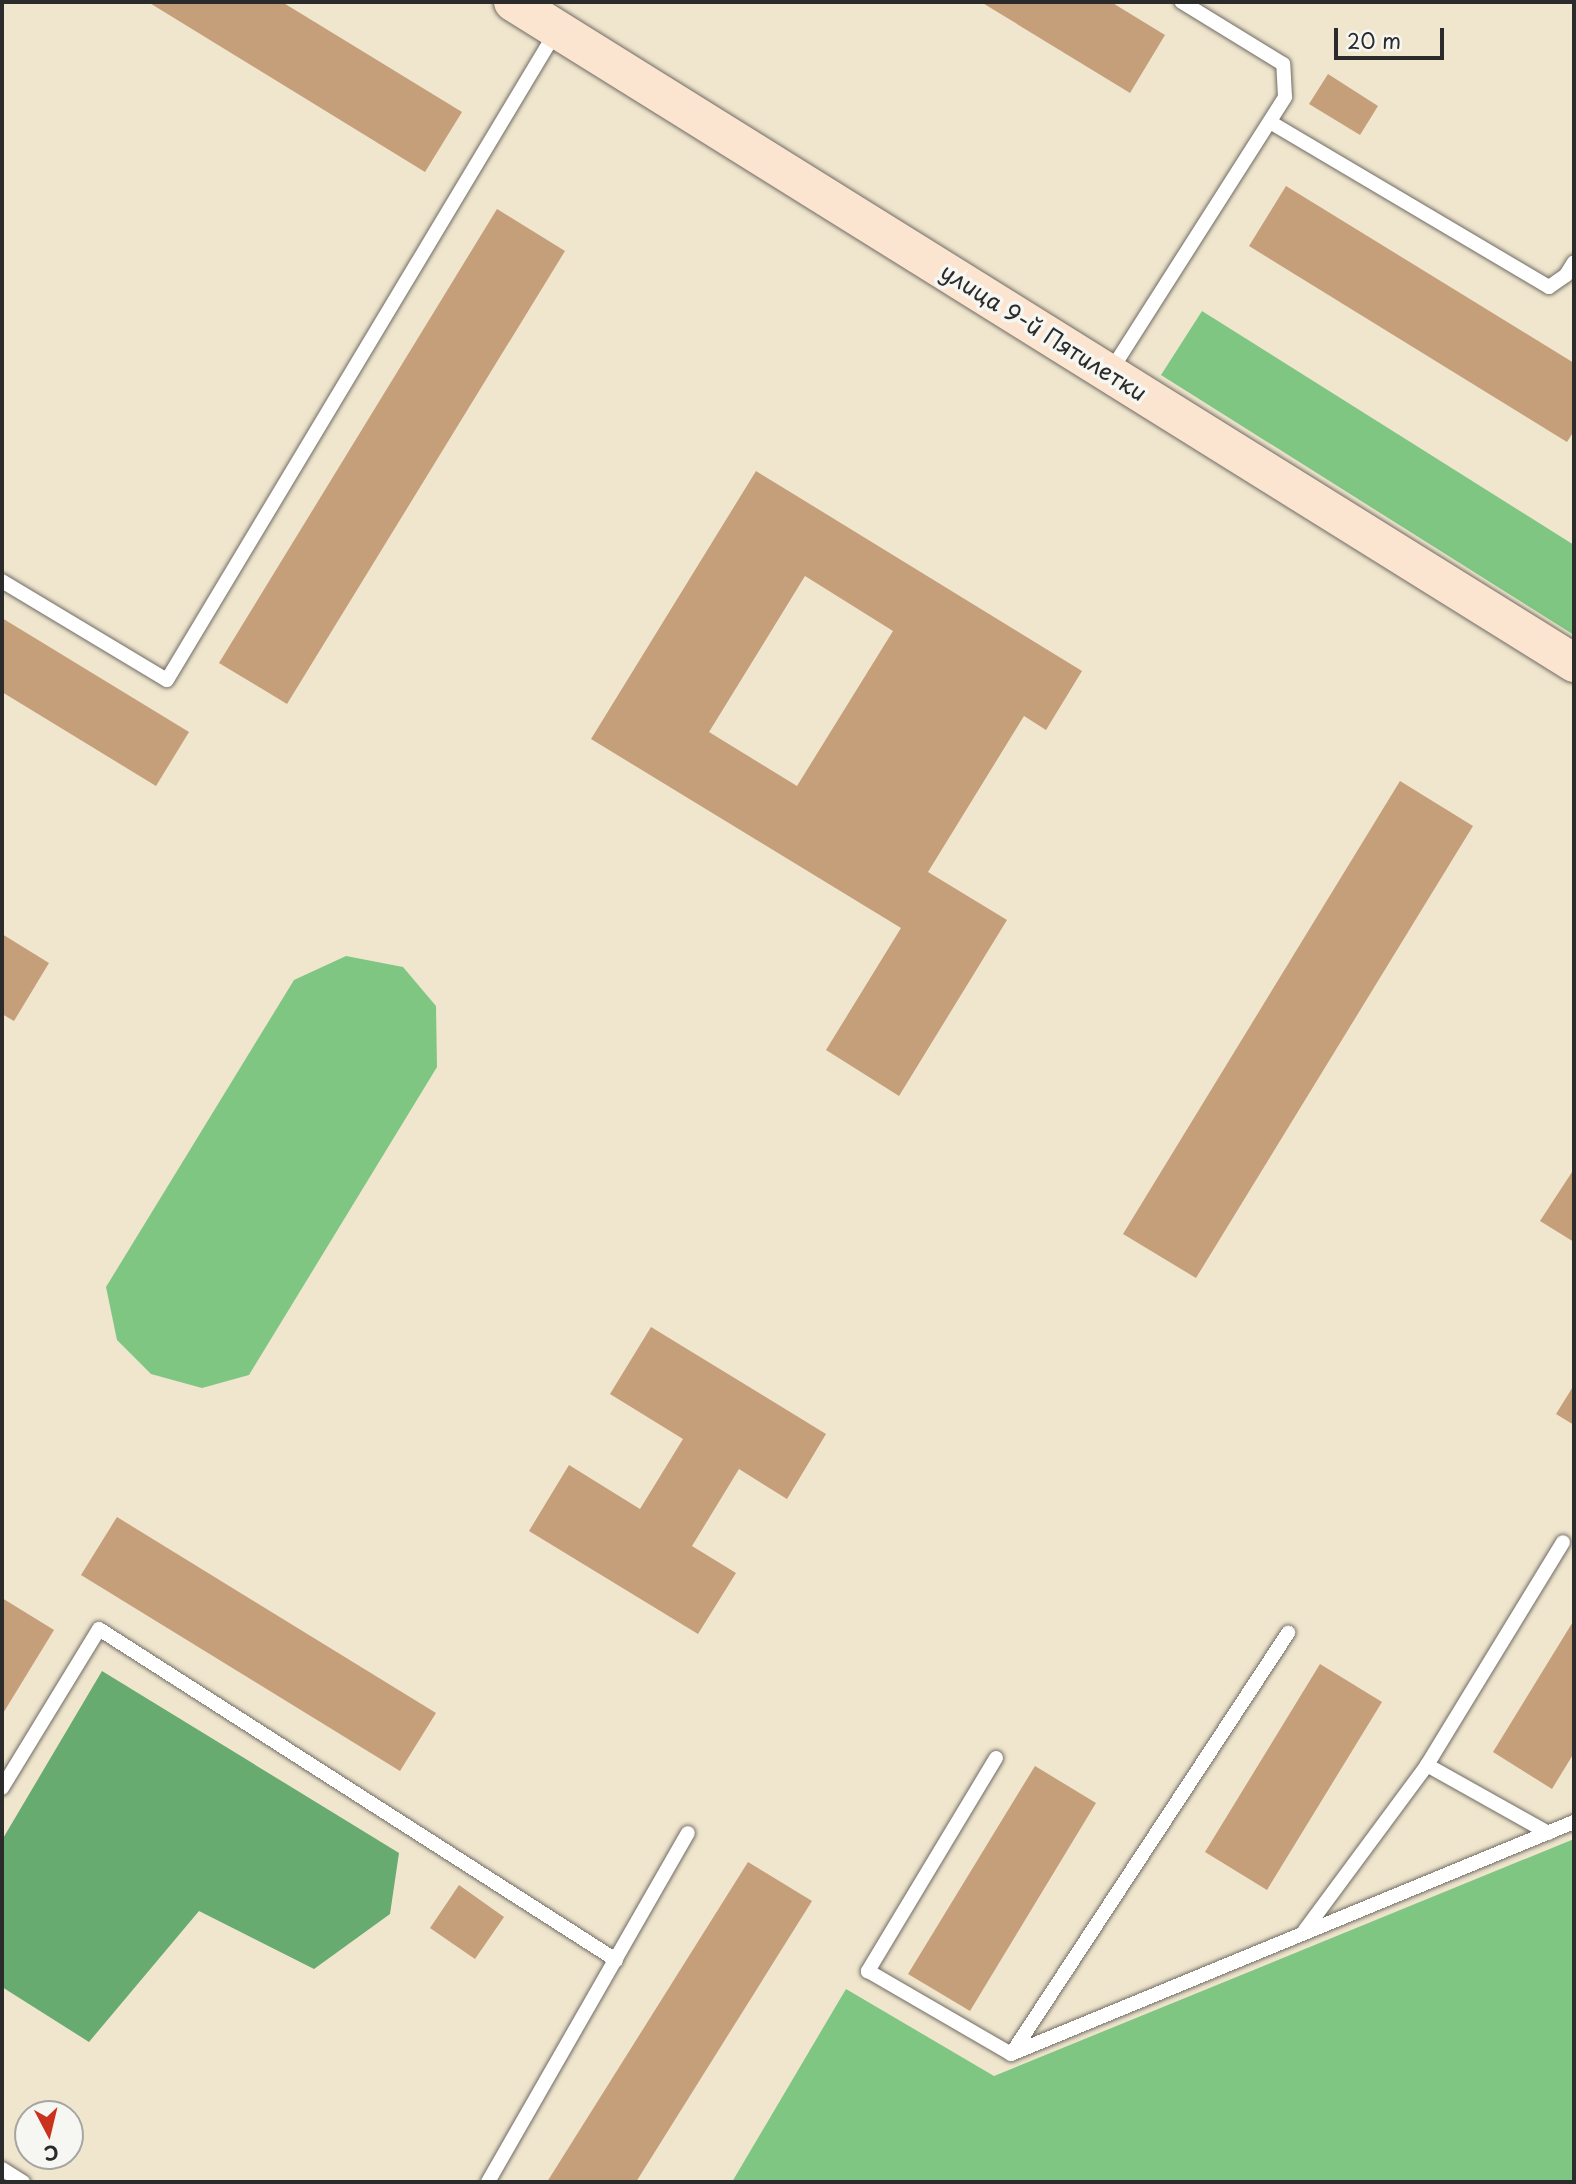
<!DOCTYPE html>
<html>
<head>
<meta charset="utf-8">
<style>
	body { margin:0 }
	#map { position:relative; width:1576px; height:2184px; overflow:hidden; background:#f0e6ce; font-family:"Playpen Sans",sans-serif }
	div>[style] { position:absolute }
	.green>* { inset:0; background:#7fc682 }
	.forest>* { inset:0; background:#67ab70 }
	.building>* { inset:0; background:#c59f79 }
	.roads { filter:drop-shadow(0 0 2px #706c64) drop-shadow(0 0 2px #706c64) }
	.lane>* { height:14px; margin:-7px; padding:0 7px; transform-origin:7px; border-radius:7px; background:#fff }
	.secondary>* { height:38px; margin:-19px; padding:0 19px; transform-origin:19px; border-radius:19px; background:#fce5d0 }
	span { translate:-50% -50%; white-space:nowrap; text-align:center; line-height:1.15; -webkit-text-stroke:7px #f6f6f2; paint-order:stroke }
	.street-label { font-size:23px; color:#2b2b2b }
	.frame { position:absolute; inset:0; border:4px solid #2b2b2b; pointer-events:none }
	.north { position:absolute; left:14px; top:2100px; width:70px; height:70px; box-sizing:border-box; background:#f6f6f2; border:2px solid #a5a5a2; border-radius:50%; rotate:173deg; font-size:19px; font-weight:700; line-height:28px; text-align:center; color:#2b2b2b }
	.north::after { content:''; display:block; margin:auto; width:24px; height:32px; background:#c8321e; clip-path:polygon(50% 0,100% 100%,50% 72%,0 100%) }
	.scale { position:absolute; left:1334px; top:28px; width:110px; height:32px; box-sizing:border-box; border:4px solid #2b2b2b; border-top:0; padding-left:9px; font-size:21px; line-height:24px; white-space:nowrap; color:#2b2b2b; -webkit-text-stroke:5px #f6f6f2; paint-order:stroke }
</style>
</head>
<body>
<div id="map">
	<div class="green">
		<div style="clip-path:polygon(1202px 311px,1574px 545px,1574px 635px,1161px 375px)"></div>
		<div style="clip-path:polygon(346px 956px,403px 967px,436px 1006px,437px 1067px,249px 1375px,202px 1388px,151px 1374px,117px 1340px,106px 1287px,294px 980px)"></div>
		<div style="clip-path:polygon(1574px 1839px,1574px 2182px,732px 2182px,846px 1989px,994px 2076px)"></div>
	</div>
	<div class="forest">
		<div style="clip-path:polygon(102px 1671px,399px 1853px,390px 1914px,314px 1969px,199px 1911px,89px 2042px,2px 1987px,2px 1840px)"></div>
	</div>
	<div class="building">
		<div style="clip-path:polygon(148px 2px,282px 2px,462px 112px,425px 172px)"></div>
		<div style="clip-path:polygon(981px 2px,1111px 2px,1165px 35px,1130px 93px)"></div>
		<div style="clip-path:polygon(1328px 74px,1378px 106px,1360px 135px,1309px 104px)"></div>
		<div style="clip-path:polygon(1286px 186px,1574px 363px,1574px 431px,1567px 442px,1249px 246px)"></div>
		<div style="clip-path:polygon(497px 209px,565px 251px,287px 704px,219px 663px)"></div>
		<div style="clip-path:polygon(evenodd,756px 471px,1082px 671px,1046px 730px,1024px 716px,928px 872px,1007px 920px,899px 1096px,826px 1050px,901px 928px,591px 739px,756px 471px,805px 576px,893px 631px,797px 786px,709px 732px,805px 576px)"></div>
		<div style="clip-path:polygon(2px 618px,189px 732px,156px 786px,2px 692px)"></div>
		<div style="clip-path:polygon(1400px 781px,1473px 826px,1196px 1278px,1123px 1234px)"></div>
		<div style="clip-path:polygon(2px 934px,49px 963px,14px 1021px,2px 1014px)"></div>
		<div style="clip-path:polygon(1574px 1169px,1574px 1242px,1540px 1221px)"></div>
		<div style="clip-path:polygon(651px 1327px,826px 1434px,787px 1499px,739px 1469px,692px 1546px,736px 1573px,698px 1634px,529px 1531px,569px 1465px,640px 1509px,683px 1439px,610px 1394px)"></div>
		<div style="clip-path:polygon(1574px 1385px,1574px 1425px,1556px 1414px)"></div>
		<div style="clip-path:polygon(117px 1517px,436px 1713px,400px 1771px,81px 1575px)"></div>
		<div style="clip-path:polygon(2px 1598px,54px 1630px,2px 1715px)"></div>
		<div style="clip-path:polygon(1574px 1620px,1574px 1753px,1552px 1789px,1493px 1752px)"></div>
		<div style="clip-path:polygon(1320px 1664px,1382px 1702px,1267px 1890px,1205px 1852px)"></div>
		<div style="clip-path:polygon(1035px 1766px,1096px 1803px,970px 2011px,908px 1974px)"></div>
		<div style="clip-path:polygon(748px 1862px,812px 1901px,636px 2182px,547px 2182px)"></div>
		<div style="clip-path:polygon(459px 1885px,504px 1917px,475px 1959px,430px 1928px)"></div>
	</div>
	<div class="roads">
		<div class="lane">
			<div style="left:1270px;top:122px;width:324px;rotate:30.6deg"></div>
			<div style="left:1549px;top:287px;width:21px;rotate:-35deg"></div>
			<div style="left:1566px;top:275px;width:15px;rotate:-58deg"></div>
			<div style="left:1110px;top:372px;width:326px;rotate:-57.5deg"></div>
			<div style="left:1285px;top:97px;width:33px;rotate:-93deg"></div>
			<div style="left:1283px;top:64px;width:119px;rotate:-148.5deg"></div>
			<div style="left:2px;top:581px;width:192px;rotate:31deg"></div>
			<div style="left:167px;top:680px;width:758px;rotate:-59.04deg"></div>
			<div style="left:996px;top:1758px;width:249px;rotate:121deg"></div>
			<div style="left:868px;top:1971px;width:165px;rotate:30.1deg"></div>
			<div style="left:1011px;top:2054px;width:609px;rotate:-22.4deg"></div>
			<div style="left:1427px;top:1765px;width:139px;rotate:29.3deg"></div>
			<div style="left:2px;top:1788px;width:186px;rotate:-58.6deg"></div>
			<div style="left:99px;top:1629px;width:614px;rotate:32.63deg"></div>
			<div style="left:1305px;top:1930px;width:205px;rotate:-53.5deg"></div>
			<div style="left:1427px;top:1765px;width:261px;rotate:-58.6deg"></div>
			<div style="left:1012px;top:2053px;width:503px;rotate:-56.69deg"></div>
			<div style="left:2px;top:2169px;width:25px;rotate:32deg"></div>
			<div style="left:488px;top:2182px;width:402px;rotate:-60.2deg"></div>
		</div>
		<div class="secondary">
			<div style="left:513px;top:2px;width:1250px;rotate:31.92deg"></div>
		</div>
	</div>
	<div class="street-label">
		<span style="left:1044px;top:332px;rotate:32deg">улица 9-й Пятилетки</span>
	</div>
	<div class="frame"></div>
	<div class="north">С</div>
	<div class="scale">20 m</div>
</div>
</body>
</html>
